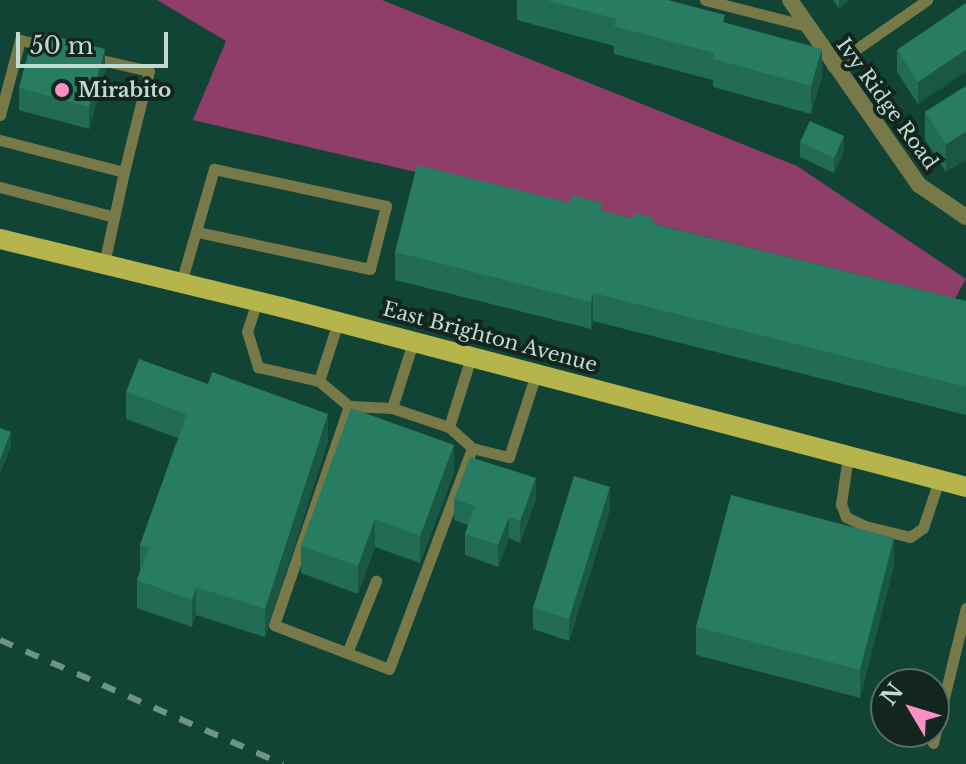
<!DOCTYPE html>
<html>
<head>
<meta charset="utf-8">
<style>
	body { margin:0 }
	#map { position:relative; width:966px; height:764px; overflow:hidden; background:#124435; font-family:"Libre Baskerville",serif }
	div>[style] { position:absolute }
	.green>* { inset:0; background:#8f3e6a }
	.service>* { height:11px; margin:-5.5px; padding:0 5.5px; transform-origin:5.5px; border-radius:5.5px; background:#787949 }
	.minor>* { height:16px; margin:-8px; padding:0 8px; transform-origin:8px; border-radius:8px; background:#787949 }
	.primary>* { height:20px; margin:-10px; padding:0 10px; transform-origin:10px; border-radius:10px; background:#b6b54b }
	.rail>* { height:6px; margin-top:-3px; transform-origin:0; background:repeating-linear-gradient(90deg,#6f9487 0 14px,transparent 0 28px) }
	.wall>* { inset:0; background:#226b54 }
	.shaded-wall>* { inset:0; background:#1b5745 }
	.building>* { inset:0; background:#277c62 }
	.dots>* { width:22px; height:22px; translate:-50% -50%; box-sizing:border-box; border:4px solid #12261f; border-radius:50% }
	span { translate:-50% -50%; white-space:nowrap; text-align:center; line-height:1.15; -webkit-text-stroke:8px #12261f; paint-order:stroke }
	.poi-label { font-size:20px; color:#c2dbd0; font-weight:700 }
	.left { translate:0 -50%; text-align:left }
	.street-label { font-size:20px; color:#c2dbd0 }
	.north { position:absolute; left:870px; top:668px; width:80px; height:80px; box-sizing:border-box; background:#12261f; border:2px solid #586e66; border-radius:50%; rotate:308deg; font-size:22px; font-weight:700; line-height:32px; text-align:center; color:#c2dbd0 }
	.north::after { content:''; display:block; margin:auto; width:28px; height:36px; background:#fa8fc6; clip-path:polygon(50% 0,100% 100%,50% 72%,0 100%) }
	.scale { position:absolute; left:16px; top:32px; width:152px; height:36px; box-sizing:border-box; border:4px solid #c2dbd0; border-top:0; padding-left:10px; font-size:24px; line-height:28px; white-space:nowrap; color:#c2dbd0; -webkit-text-stroke:6px #12261f; paint-order:stroke }
</style>
</head>
<body>
<div id="map">
	<div class="green">
		<div style="clip-path:polygon(157px 0,382px 0,797px 166px,966px 279px,945px 316px,622px 220px,193px 120px,226px 41px)"></div>
	</div>
	<div class="service">
		<div style="left:705px;top:0;width:105px;rotate:14.3deg"></div>
		<div style="left:93px;top:58px;width:57px;rotate:13.1deg"></div>
		<div style="left:149px;top:71px;width:104px;rotate:103.9deg"></div>
		<div style="left:832px;top:66px;width:116px;rotate:-34.8deg"></div>
		<div style="left:0;top:115px;width:78px;rotate:-75.1deg"></div>
		<div style="left:20px;top:40px;width:26px;rotate:13deg"></div>
		<div style="left:0;top:140px;width:128px;rotate:14.5deg"></div>
		<div style="left:124px;top:172px;width:94px;rotate:102.3deg"></div>
		<div style="left:0;top:187px;width:118px;rotate:14.7deg"></div>
		<div style="left:181px;top:283px;width:119px;rotate:-73.9deg"></div>
		<div style="left:214px;top:169px;width:176px;rotate:12.1deg"></div>
		<div style="left:386px;top:206px;width:65px;rotate:104.3deg"></div>
		<div style="left:370px;top:269px;width:177px;rotate:-167.9deg"></div>
		<div style="left:257px;top:301px;width:32px;rotate:108deg"></div>
		<div style="left:247px;top:331px;width:38px;rotate:73deg"></div>
		<div style="left:258px;top:367px;width:63px;rotate:12.9deg"></div>
		<div style="left:338px;top:322px;width:62px;rotate:107.9deg"></div>
		<div style="left:319px;top:381px;width:39px;rotate:40deg"></div>
		<div style="left:413px;top:342px;width:69px;rotate:107.7deg"></div>
		<div style="left:392px;top:408px;width:60px;rotate:18.4deg"></div>
		<div style="left:449px;top:427px;width:73px;rotate:-72.6deg"></div>
		<div style="left:392px;top:408px;width:43px;rotate:-177.3deg"></div>
		<div style="left:349px;top:406px;width:231px;rotate:108.9deg"></div>
		<div style="left:274px;top:625px;width:123px;rotate:20.9deg"></div>
		<div style="left:389px;top:669px;width:236px;rotate:-69.4deg"></div>
		<div style="left:449px;top:427px;width:31px;rotate:42deg"></div>
		<div style="left:472px;top:448px;width:38px;rotate:14deg"></div>
		<div style="left:509px;top:457px;width:87px;rotate:-72deg"></div>
		<div style="left:848px;top:456px;width:49px;rotate:98.3deg"></div>
		<div style="left:841px;top:504px;width:14px;rotate:69deg"></div>
		<div style="left:846px;top:517px;width:21px;rotate:25deg"></div>
		<div style="left:865px;top:526px;width:46px;rotate:13.7deg"></div>
		<div style="left:910px;top:537px;width:16px;rotate:-35deg"></div>
		<div style="left:923px;top:528px;width:51px;rotate:-71.6deg"></div>
		<div style="left:347px;top:653px;width:78px;rotate:-68.1deg"></div>
		<div style="left:933px;top:743px;width:139px;rotate:-76.3deg"></div>
	</div>
	<div class="minor">
		<div style="left:790px;top:0;width:226px;rotate:55.1deg"></div>
		<div style="left:919px;top:185px;width:57px;rotate:34.2deg"></div>
	</div>
	<div class="primary">
		<div style="left:0;top:239px;width:289px;rotate:13.6deg"></div>
		<div style="left:281px;top:307px;width:708px;rotate:14.72deg"></div>
	</div>
	<div class="rail">
		<div style="left:0;top:640px;width:309px;rotate:23.7deg"></div>
	</div>
	<div class="wall">
		<div style="clip-path:polygon(517px 0,667px 0,725px 23px,822px 76px,811px 114px,713px 87px,713px 80px,614px 54px,614px 46px,517px 20px)"></div>
		<div style="clip-path:polygon(833px 0,850px 0,839px 8px)"></div>
		<div style="clip-path:polygon(966px 3px,918px 104px,897px 72px,897px 50px)"></div>
		<div style="clip-path:polygon(105px 71px,89px 129px,19px 110px,19px 88px)"></div>
		<div style="clip-path:polygon(966px 86px,946px 172px,925px 140px,925px 112px)"></div>
		<div style="clip-path:polygon(800px 142px,844px 151px,834px 173px,800px 157px)"></div>
		<div style="clip-path:polygon(603px 211px,966px 301px,966px 415px,593px 321px,591px 329px,395px 280px,395px 252px)"></div>
		<div style="clip-path:polygon(126px 392px,328px 441px,265px 637px,196px 615px,192px 627px,137px 608px,137px 580px,140px 571px,140px 545px,178px 438px,126px 419px)"></div>
		<div style="clip-path:polygon(454px 472px,420px 563px,375px 547px,358px 594px,301px 573px,301px 546px)"></div>
		<div style="clip-path:polygon(454px 499px,536px 499px,520px 543px,509px 538px,498px 567px,465px 555px,465px 534px,468px 525px,454px 520px)"></div>
		<div style="clip-path:polygon(610px 509px,569px 641px,533px 629px,533px 608px)"></div>
		<div style="clip-path:polygon(894px 565px,860px 698px,696px 655px,696px 627px)"></div>
	</div>
	<div class="shaded-wall">
		<div style="clip-path:polygon(839px 0,850px 0,839px 8px)"></div>
		<div style="clip-path:polygon(105px 49px,105px 71px,89px 129px,89px 107px)"></div>
		<div style="clip-path:polygon(822px 49px,822px 76px,811px 114px,811px 86px)"></div>
		<div style="clip-path:polygon(966px 50px,966px 72px,918px 104px,918px 82px)"></div>
		<div style="clip-path:polygon(966px 132px,966px 160px,946px 172px,946px 144px)"></div>
		<div style="clip-path:polygon(844px 136px,844px 151px,834px 173px,834px 158px)"></div>
		<div style="clip-path:polygon(593px 293px,593px 321px,591px 329px,591px 302px)"></div>
		<div style="clip-path:polygon(328px 414px,328px 441px,265px 637px,265px 609px)"></div>
		<div style="clip-path:polygon(11px 432px,11px 447px,0 474px,0 460px)"></div>
		<div style="clip-path:polygon(454px 445px,454px 472px,420px 563px,420px 536px)"></div>
		<div style="clip-path:polygon(536px 478px,536px 499px,520px 543px,520px 521px)"></div>
		<div style="clip-path:polygon(610px 487px,610px 509px,569px 641px,569px 619px)"></div>
		<div style="clip-path:polygon(509px 517px,509px 538px,498px 567px,498px 545px)"></div>
		<div style="clip-path:polygon(375px 519px,375px 547px,358px 594px,358px 566px)"></div>
		<div style="clip-path:polygon(894px 538px,894px 565px,860px 698px,860px 670px)"></div>
		<div style="clip-path:polygon(196px 587px,196px 615px,192px 627px,192px 600px)"></div>
	</div>
	<div class="building">
		<div style="clip-path:polygon(546px 0,668px 0,725px 15px,723px 22px,822px 49px,811px 86px,713px 59px,714px 53px,614px 26px,616px 19px)"></div>
		<div style="clip-path:polygon(966px 3px,966px 50px,918px 82px,897px 50px)"></div>
		<div style="clip-path:polygon(34px 31px,105px 49px,89px 107px,19px 88px)"></div>
		<div style="clip-path:polygon(966px 86px,966px 132px,946px 144px,925px 112px)"></div>
		<div style="clip-path:polygon(810px 121px,844px 136px,834px 158px,800px 142px)"></div>
		<div style="clip-path:polygon(417px 165px,570px 203px,572px 195px,603px 203px,600px 210px,633px 219px,635px 213px,654px 218px,652px 224px,966px 301px,966px 387px,593px 293px,591px 302px,395px 252px)"></div>
		<div style="clip-path:polygon(139px 359px,208px 384px,212px 372px,328px 414px,265px 609px,196px 587px,192px 600px,137px 580px,149px 548px,140px 545px,187px 414px,126px 392px)"></div>
		<div style="clip-path:polygon(351px 408px,454px 445px,420px 536px,375px 519px,358px 566px,301px 546px)"></div>
		<div style="clip-path:polygon(0 428px,11px 432px,0 460px)"></div>
		<div style="clip-path:polygon(470px 457px,536px 478px,520px 521px,509px 517px,498px 545px,465px 534px,475px 506px,454px 499px)"></div>
		<div style="clip-path:polygon(574px 476px,610px 487px,569px 619px,533px 608px)"></div>
		<div style="clip-path:polygon(731px 495px,894px 538px,860px 670px,696px 627px)"></div>
	</div>
	<div class="dots">
		<div style="left:62px;top:90px;background:#fa8fc6"></div>
	</div>
	<div class="poi-label">
		<span class="left" style="left:78px;top:90px">Mirabito</span>
	</div>
	<div class="street-label">
		<span style="left:887px;top:104px;rotate:54deg">Ivy Ridge Road</span>
		<span style="left:490px;top:337px;rotate:15deg">East Brighton Avenue</span>
	</div>
	<div class="north">N</div>
	<div class="scale">50 m</div>
</div>
</body>
</html>
